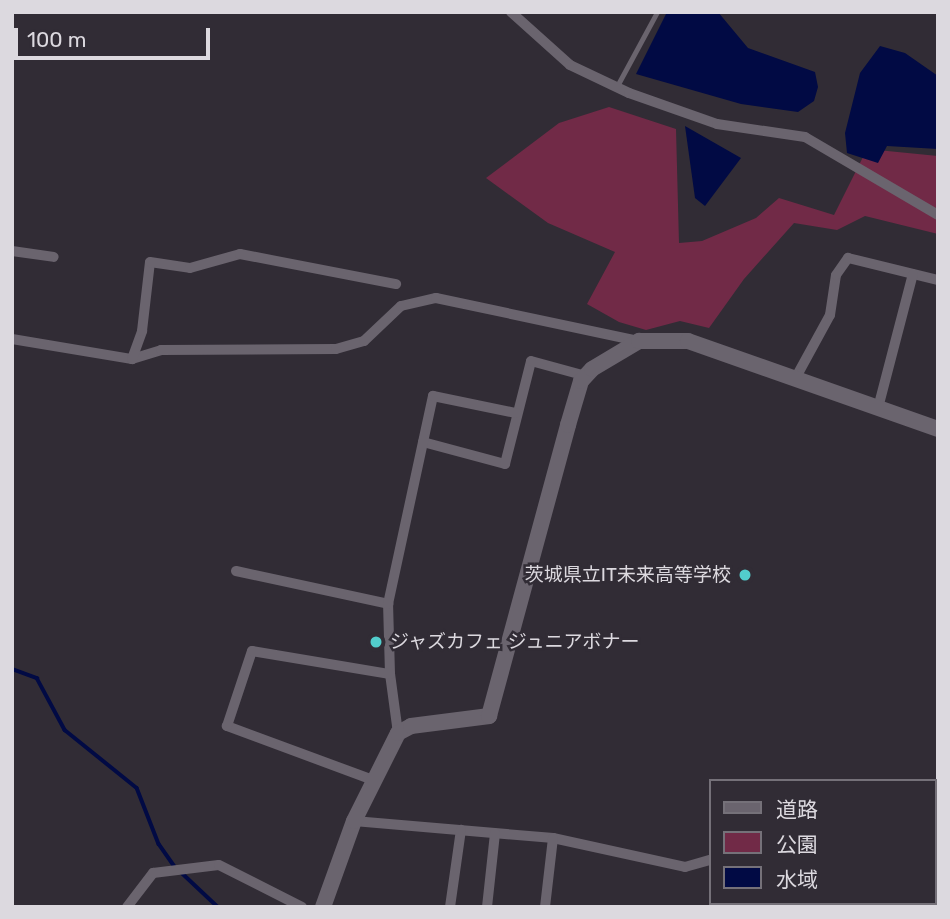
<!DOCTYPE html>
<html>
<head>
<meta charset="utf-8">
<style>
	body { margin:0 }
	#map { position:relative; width:950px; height:919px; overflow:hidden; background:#312c35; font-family:Rubik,"Noto Sans JP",sans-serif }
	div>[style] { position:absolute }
	.green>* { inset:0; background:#712a47 }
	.water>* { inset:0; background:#010a44 }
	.stream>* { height:3.5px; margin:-1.75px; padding:0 1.75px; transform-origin:1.75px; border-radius:1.75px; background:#010a44 }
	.lane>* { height:5px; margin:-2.5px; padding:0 2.5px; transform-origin:2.5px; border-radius:2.5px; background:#6a646e }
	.street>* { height:10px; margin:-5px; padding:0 5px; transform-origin:5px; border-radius:5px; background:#6a646e }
	.secondary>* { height:16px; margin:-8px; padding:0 8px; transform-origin:8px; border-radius:8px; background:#6a646e }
	.dots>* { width:19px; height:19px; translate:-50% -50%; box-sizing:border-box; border:4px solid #312c35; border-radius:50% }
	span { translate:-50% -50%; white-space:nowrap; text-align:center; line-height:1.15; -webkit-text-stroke:5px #312c35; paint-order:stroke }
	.poi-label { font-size:19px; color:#dcd9df }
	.right { translate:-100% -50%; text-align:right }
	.left { translate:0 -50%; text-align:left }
	.frame { position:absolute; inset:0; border:14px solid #dcd9df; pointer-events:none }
	.legend { position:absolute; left:709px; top:779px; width:228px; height:126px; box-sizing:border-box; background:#312c35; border:2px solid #757179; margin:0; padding:9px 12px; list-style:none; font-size:21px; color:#dcd9df }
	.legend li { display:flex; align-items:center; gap:14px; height:35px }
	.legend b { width:35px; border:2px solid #757179 }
	.scale { position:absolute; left:14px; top:28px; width:196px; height:32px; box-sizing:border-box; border:4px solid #dcd9df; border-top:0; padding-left:9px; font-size:21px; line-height:24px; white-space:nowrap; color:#dcd9df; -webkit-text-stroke:5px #312c35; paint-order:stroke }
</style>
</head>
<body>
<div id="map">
	<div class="green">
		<div style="clip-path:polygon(609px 107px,676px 129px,679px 243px,702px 241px,756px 218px,779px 198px,834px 215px,867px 149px,938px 156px,938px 234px,865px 216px,837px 230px,794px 223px,744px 279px,709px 328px,680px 321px,646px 330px,619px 322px,587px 304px,615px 252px,548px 223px,486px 178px,559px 123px)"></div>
	</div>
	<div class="water">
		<div style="clip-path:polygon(667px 12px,718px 12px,748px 48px,815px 72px,818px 87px,814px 101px,798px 112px,741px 104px,636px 74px)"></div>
		<div style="clip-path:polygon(880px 46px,905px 53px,938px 76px,938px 149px,887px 146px,878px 163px,847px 153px,845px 133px,860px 73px)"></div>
		<div style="clip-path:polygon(685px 126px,741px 158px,705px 206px,695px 198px)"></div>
	</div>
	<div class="stream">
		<div style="left:12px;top:669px;width:27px;rotate:20deg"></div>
		<div style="left:37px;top:678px;width:59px;rotate:61.7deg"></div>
		<div style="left:65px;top:730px;width:92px;rotate:38.9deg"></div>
		<div style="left:137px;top:788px;width:60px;rotate:68.6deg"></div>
		<div style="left:159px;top:844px;width:28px;rotate:55deg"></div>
		<div style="left:181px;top:872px;width:51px;rotate:43.4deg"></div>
	</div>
	<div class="lane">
		<div style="left:617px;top:86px;width:84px;rotate:-61.6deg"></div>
	</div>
	<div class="street">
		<div style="left:511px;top:12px;width:79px;rotate:41.9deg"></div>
		<div style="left:570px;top:65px;width:65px;rotate:25.4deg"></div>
		<div style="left:629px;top:93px;width:93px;rotate:19.4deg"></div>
		<div style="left:717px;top:124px;width:89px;rotate:8.4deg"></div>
		<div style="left:805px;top:137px;width:154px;rotate:30.4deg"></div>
		<div style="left:12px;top:251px;width:42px;rotate:8.1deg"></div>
		<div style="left:12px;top:339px;width:122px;rotate:9.5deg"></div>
		<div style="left:132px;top:359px;width:30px;rotate:-17deg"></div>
		<div style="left:161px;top:350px;width:175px;rotate:-0.3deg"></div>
		<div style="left:336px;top:349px;width:29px;rotate:-16deg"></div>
		<div style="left:364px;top:341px;width:51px;rotate:-43.4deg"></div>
		<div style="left:401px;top:306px;width:36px;rotate:-13deg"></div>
		<div style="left:436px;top:298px;width:208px;rotate:12deg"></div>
		<div style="left:132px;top:359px;width:30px;rotate:-70deg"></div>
		<div style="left:142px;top:331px;width:69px;rotate:-83.4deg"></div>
		<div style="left:150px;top:262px;width:40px;rotate:8.5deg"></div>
		<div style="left:190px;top:268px;width:52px;rotate:-15.6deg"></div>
		<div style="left:240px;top:254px;width:159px;rotate:10.9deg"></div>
		<div style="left:795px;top:379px;width:73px;rotate:-61.3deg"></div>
		<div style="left:830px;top:315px;width:40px;rotate:-81.5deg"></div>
		<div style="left:836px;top:275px;width:21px;rotate:-55deg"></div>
		<div style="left:848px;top:258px;width:93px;rotate:13.7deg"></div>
		<div style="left:878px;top:408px;width:138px;rotate:-75.4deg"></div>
		<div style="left:423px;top:442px;width:85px;rotate:15deg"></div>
		<div style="left:505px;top:464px;width:106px;rotate:-75.8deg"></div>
		<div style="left:531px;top:361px;width:57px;rotate:15.3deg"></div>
		<div style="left:236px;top:571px;width:156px;rotate:12.2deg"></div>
		<div style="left:398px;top:733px;width:60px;rotate:-97.7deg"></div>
		<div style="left:390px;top:674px;width:70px;rotate:-91.6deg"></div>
		<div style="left:388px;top:604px;width:213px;rotate:-77.8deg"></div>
		<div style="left:433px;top:396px;width:85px;rotate:11.6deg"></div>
		<div style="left:373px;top:780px;width:156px;rotate:-159.7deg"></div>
		<div style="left:227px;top:726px;width:79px;rotate:-71.6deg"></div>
		<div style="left:252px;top:651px;width:140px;rotate:9.5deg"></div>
		<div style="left:354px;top:821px;width:200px;rotate:4.9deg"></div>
		<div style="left:553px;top:838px;width:135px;rotate:12.4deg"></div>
		<div style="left:685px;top:867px;width:26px;rotate:-16deg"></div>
		<div style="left:934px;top:851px;width:4px"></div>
		<div style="left:127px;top:907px;width:43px;rotate:-52.6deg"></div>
		<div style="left:153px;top:873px;width:66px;rotate:-6.9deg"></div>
		<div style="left:219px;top:865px;width:93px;rotate:26.8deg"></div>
		<div style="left:450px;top:907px;width:78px;rotate:-81.9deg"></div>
		<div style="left:487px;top:907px;width:74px;rotate:-83.8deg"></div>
		<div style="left:545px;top:907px;width:69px;rotate:-83.4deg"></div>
		<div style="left:750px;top:907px;width:4px;rotate:-76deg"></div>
		<div style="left:910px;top:907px;width:4px;rotate:-90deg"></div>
	</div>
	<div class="secondary">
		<div style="left:323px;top:907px;width:91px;rotate:-70.2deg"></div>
		<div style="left:354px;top:821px;width:98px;rotate:-63.4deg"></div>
		<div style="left:398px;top:733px;width:15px;rotate:-28deg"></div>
		<div style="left:411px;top:726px;width:79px;rotate:-7.3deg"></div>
		<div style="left:489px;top:716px;width:302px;rotate:-74.8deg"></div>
		<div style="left:568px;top:425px;width:46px;rotate:-73.5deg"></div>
		<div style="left:581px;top:381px;width:16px;rotate:-47deg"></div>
		<div style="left:592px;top:369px;width:55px;rotate:-30.8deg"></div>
		<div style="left:639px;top:341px;width:49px"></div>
		<div style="left:688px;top:341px;width:265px;rotate:19.4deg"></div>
	</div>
	<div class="dots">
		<div style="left:745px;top:575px;background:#52cdcc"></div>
		<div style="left:376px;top:642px;background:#52cdcc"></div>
	</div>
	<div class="poi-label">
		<span class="right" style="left:731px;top:575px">茨城県立IT未来高等学校</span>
		<span class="left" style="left:390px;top:642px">ジャズカフェ ジュニアボナー</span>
	</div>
	<div class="frame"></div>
	<ul class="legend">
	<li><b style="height:9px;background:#6a646e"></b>道路</li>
	<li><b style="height:19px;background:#712a47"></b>公園</li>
	<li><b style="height:19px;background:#010a44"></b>水域</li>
	</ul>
	<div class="scale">100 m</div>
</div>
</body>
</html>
